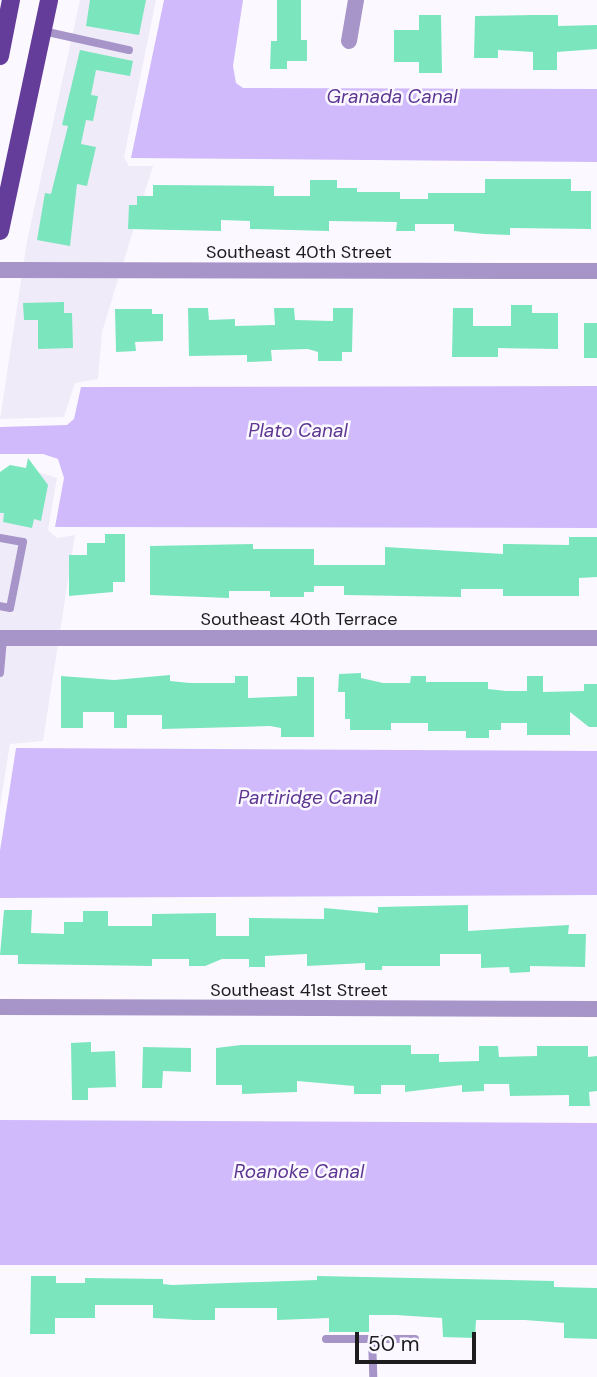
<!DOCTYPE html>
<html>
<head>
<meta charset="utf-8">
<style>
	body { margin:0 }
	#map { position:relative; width:597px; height:1377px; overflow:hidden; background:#fbf9ff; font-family:"DM Sans",sans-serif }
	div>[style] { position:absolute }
	.built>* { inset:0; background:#efebf8 }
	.water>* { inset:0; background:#d0bafb }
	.building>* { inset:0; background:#7be5bd }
	.service>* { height:8px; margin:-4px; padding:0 4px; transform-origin:4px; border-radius:4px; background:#a794c9 }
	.minor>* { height:16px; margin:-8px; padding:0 8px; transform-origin:8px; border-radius:8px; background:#a794c9 }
	.primary>* { height:18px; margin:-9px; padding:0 9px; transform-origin:9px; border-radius:9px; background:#643c9a }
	span { translate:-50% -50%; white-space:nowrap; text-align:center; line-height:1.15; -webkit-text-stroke:5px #fbf9ff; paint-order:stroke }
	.street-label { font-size:18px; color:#1d1c1e }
	.water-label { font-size:19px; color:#5d3692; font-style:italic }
	.scale { position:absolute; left:355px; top:1332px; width:121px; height:32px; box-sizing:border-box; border:4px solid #1d1c1e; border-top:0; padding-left:9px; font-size:21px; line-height:24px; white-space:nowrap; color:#1d1c1e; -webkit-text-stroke:5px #fbf9ff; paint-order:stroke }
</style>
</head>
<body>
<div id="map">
	<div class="built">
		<div style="clip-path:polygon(80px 0,156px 0,124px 157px,129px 166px,153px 166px,102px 332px,98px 379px,75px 383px,64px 417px,0 419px,27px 241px)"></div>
		<div style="clip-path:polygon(35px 471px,57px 478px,48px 530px,57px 538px,75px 535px,43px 741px,10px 744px,0 806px,0 472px)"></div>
	</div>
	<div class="water">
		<div style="clip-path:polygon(164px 0,243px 0,233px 66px,236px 83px,243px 88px,597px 89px,597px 162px,131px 158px)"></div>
		<div style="clip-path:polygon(597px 386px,597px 528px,55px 527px,64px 478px,58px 459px,43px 454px,0 454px,0 427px,67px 425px,74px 419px,81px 387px)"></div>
		<div style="clip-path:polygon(16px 748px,597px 751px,597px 895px,0 898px,0 851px)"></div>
		<div style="clip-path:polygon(0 1120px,597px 1123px,597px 1265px,0 1265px)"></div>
	</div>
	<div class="building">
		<div style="clip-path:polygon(90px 0,146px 0,139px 35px,86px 26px)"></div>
		<div style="clip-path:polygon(277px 0,301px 0,301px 40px,307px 40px,307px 61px,287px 61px,287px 69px,270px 69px,271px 41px,277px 41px)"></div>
		<div style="clip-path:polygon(419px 15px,441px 15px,442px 73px,419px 73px,419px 62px,394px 62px,394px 30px,419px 30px)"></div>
		<div style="clip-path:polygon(532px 15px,558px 15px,558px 26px,597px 25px,597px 49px,557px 52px,557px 70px,533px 70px,533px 52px,498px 50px,498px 58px,474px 58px,475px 16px)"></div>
		<div style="clip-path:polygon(80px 50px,133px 61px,130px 76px,96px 70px,91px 95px,98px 96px,93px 121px,86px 120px,81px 144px,96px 147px,87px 186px,77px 184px,70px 246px,37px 240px,45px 193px,51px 194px,68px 126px,62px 125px)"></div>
		<div style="clip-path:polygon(485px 179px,571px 179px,571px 191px,591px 191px,591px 229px,510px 228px,510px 235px,484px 234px,454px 231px,454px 224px,415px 224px,415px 231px,396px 231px,397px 222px,329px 221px,329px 231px,250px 229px,250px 221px,221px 220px,221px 231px,128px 229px,129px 205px,137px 205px,137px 196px,153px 196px,153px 185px,274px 186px,274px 196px,310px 196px,310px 180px,337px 180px,337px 188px,357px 188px,357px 192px,400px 192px,400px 199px,428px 199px,428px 193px,485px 193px)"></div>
		<div style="clip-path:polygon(64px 302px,64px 313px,72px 313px,73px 348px,38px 349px,38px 320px,24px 320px,23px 303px)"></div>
		<div style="clip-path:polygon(511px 305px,532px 305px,532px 313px,558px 313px,558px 349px,498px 348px,498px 357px,452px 357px,453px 308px,473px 308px,473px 326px,511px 326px)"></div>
		<div style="clip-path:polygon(188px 308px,208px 308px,209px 320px,235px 319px,235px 326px,275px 325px,274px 308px,294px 308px,295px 320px,333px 321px,333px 308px,353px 308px,352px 352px,342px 352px,342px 361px,318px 361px,318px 352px,308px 349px,271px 350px,272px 361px,247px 362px,247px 355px,189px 356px)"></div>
		<div style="clip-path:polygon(115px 309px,152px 309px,152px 314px,163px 314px,163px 341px,135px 342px,136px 351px,116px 352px)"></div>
		<div style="clip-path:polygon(584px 323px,597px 323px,597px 358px,584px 358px)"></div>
		<div style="clip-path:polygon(28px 458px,48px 485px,41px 521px,34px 519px,32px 528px,3px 522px,4px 513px,0 513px,0 472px,10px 465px,26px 468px)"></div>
		<div style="clip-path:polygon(105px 534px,125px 534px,125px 582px,113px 582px,113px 592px,69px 596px,69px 555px,87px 555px,87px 543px,105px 543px)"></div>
		<div style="clip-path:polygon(569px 537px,597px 537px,597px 577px,579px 578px,579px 596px,503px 596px,503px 589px,461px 589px,461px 597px,344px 595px,344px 586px,314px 586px,314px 592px,304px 592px,304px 597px,270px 597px,270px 591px,229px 591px,229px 598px,150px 595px,150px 546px,253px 544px,253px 549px,314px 549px,314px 565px,385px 565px,385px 547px,503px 554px,503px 544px,569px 545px)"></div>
		<div style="clip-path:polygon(361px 673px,361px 678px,383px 683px,410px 683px,411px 676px,426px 676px,426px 682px,488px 682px,488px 689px,506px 691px,527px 691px,527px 676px,543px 676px,543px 692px,584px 691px,584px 684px,597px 684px,597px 727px,589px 727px,570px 712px,570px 735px,527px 735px,527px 723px,501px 723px,501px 730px,489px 730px,489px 738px,466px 738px,466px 731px,428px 731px,428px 723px,391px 723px,391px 730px,350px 730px,350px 719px,345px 719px,345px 692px,338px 692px,339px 674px)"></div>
		<div style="clip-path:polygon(170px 675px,170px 681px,190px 683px,235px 683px,235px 676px,248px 676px,248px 698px,297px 696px,297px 677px,314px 677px,314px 737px,281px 737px,281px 728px,270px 726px,162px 729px,162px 715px,127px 715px,127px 728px,114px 728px,114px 712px,83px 712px,83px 728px,61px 728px,61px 676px,114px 680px)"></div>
		<div style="clip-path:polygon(468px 905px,468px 931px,569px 925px,568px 934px,586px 934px,585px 967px,530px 966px,530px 972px,510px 973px,509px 967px,481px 968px,481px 954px,440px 954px,440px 966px,382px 966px,382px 970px,365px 970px,365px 963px,307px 966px,307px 954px,265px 956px,265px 967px,249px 967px,249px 959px,222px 959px,205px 966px,189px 966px,189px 959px,152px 959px,152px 966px,18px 964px,18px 955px,0 955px,4px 910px,32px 910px,31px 933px,64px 934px,64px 922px,83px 922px,83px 911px,108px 911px,108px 926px,152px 926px,152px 914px,216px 913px,216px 936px,249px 936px,249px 918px,324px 919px,324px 908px,378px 913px,378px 907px)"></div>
		<div style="clip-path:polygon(91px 1042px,91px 1052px,115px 1051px,116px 1087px,88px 1088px,88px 1100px,72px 1100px,71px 1043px)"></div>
		<div style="clip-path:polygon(241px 1045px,411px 1045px,411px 1054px,439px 1054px,439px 1062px,479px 1061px,479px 1046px,498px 1046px,499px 1057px,537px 1056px,537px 1046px,588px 1046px,588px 1057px,597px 1056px,597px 1091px,589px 1092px,590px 1106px,569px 1106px,569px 1095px,510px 1096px,509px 1084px,484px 1084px,484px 1091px,462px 1092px,462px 1085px,405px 1092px,405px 1085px,381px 1085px,381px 1094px,354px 1094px,354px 1086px,297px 1081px,297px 1092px,242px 1094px,242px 1085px,216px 1085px,216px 1048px)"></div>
		<div style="clip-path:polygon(143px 1047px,191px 1048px,191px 1072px,163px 1071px,162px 1088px,142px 1088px)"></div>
		<div style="clip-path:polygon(31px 1276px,56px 1276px,56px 1283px,85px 1283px,85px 1278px,163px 1279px,163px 1284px,172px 1285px,317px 1280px,317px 1276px,554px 1281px,554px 1287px,597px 1288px,597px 1339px,564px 1338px,564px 1323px,525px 1320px,476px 1320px,475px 1338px,443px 1337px,442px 1318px,396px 1315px,369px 1315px,369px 1332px,329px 1332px,329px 1318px,277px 1320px,277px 1308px,215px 1308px,215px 1320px,194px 1320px,153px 1318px,153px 1305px,95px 1305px,95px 1318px,55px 1318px,55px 1334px,30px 1334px)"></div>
	</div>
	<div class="service">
		<div style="left:43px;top:31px;width:88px;rotate:12.5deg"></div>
		<div style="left:0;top:538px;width:23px;rotate:10deg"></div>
		<div style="left:23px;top:542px;width:67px;rotate:101.1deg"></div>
		<div style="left:10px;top:608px;width:10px;rotate:-169deg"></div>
		<div style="left:0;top:673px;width:35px;rotate:-85deg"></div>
		<div style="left:326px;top:1339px;width:89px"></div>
		<div style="left:372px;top:1339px;width:38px;rotate:88deg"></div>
	</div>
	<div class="minor">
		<div style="left:349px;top:41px;width:42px;rotate:-80.3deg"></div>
		<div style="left:0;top:270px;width:597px;rotate:0.1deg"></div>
		<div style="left:0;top:638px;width:597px"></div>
		<div style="left:0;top:1007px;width:597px;rotate:0.19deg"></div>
	</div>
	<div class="primary">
		<div style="left:0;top:56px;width:57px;rotate:-78.9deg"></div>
		<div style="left:0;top:231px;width:236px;rotate:-78deg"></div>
	</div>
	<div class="street-label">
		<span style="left:299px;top:252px">Southeast 40th Street</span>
		<span style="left:299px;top:619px">Southeast 40th Terrace</span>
		<span style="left:299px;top:990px">Southeast 41st Street</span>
	</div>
	<div class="water-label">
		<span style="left:392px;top:97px">Granada Canal</span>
		<span style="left:298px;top:431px">Plato Canal</span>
		<span style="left:308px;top:798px">Partiridge Canal</span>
		<span style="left:299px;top:1172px">Roanoke Canal</span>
	</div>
	<div class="scale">50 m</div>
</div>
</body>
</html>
